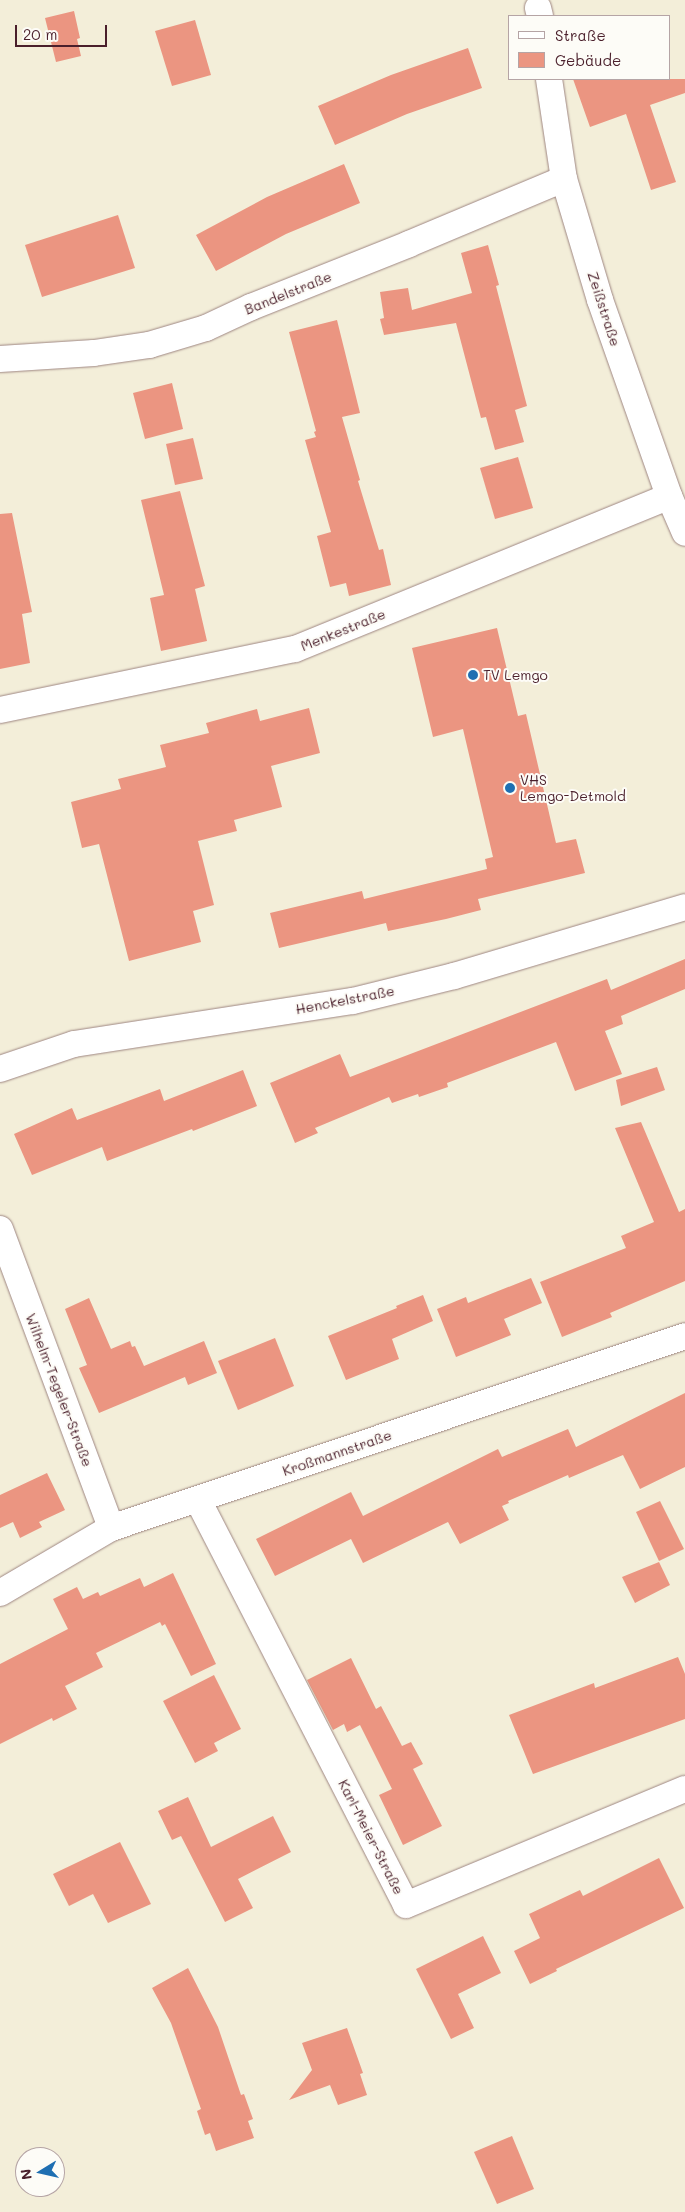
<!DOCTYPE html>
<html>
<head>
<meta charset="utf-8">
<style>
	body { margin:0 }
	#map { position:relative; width:685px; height:2212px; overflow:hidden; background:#f3eed9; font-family:Mali,sans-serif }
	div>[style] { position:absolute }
	.building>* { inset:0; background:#eb9581 }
	.roads { filter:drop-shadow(0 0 1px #9e8682) drop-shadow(0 0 1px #9e8682) }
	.street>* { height:26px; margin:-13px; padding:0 13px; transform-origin:13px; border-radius:13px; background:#fff }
	.dots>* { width:14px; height:14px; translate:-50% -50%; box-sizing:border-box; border:2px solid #fdfcf7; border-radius:50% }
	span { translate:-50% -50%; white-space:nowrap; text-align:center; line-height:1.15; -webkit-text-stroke:4px #fdfcf7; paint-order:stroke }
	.street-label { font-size:14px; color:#4a1f2b }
	.poi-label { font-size:14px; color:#4a1f2b }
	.left { translate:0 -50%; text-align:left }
	.legend { position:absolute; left:508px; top:15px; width:162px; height:65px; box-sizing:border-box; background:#fdfcf7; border:1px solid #b5a4a5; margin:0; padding:6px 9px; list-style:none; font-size:15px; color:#4a1f2b }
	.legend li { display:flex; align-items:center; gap:10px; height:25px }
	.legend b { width:25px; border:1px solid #b5a4a5 }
	.north { position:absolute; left:15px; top:2147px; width:50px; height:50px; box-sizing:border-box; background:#fdfcf7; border:1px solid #b5a4a5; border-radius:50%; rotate:261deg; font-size:14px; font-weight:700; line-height:20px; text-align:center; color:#4a1f2b }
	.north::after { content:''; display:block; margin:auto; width:18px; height:22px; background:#1f6fb2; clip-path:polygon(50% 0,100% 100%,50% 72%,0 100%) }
	.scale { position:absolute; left:15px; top:25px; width:92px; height:22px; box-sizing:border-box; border:2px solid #4a1f2b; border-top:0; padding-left:6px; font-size:15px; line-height:18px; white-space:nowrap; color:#4a1f2b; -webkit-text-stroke:4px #fdfcf7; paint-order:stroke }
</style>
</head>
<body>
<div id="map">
	<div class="building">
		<div style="clip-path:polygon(74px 11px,80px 38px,77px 39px,81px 56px,56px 62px,45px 18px)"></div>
		<div style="clip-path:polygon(195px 20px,211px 75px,172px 86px,155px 31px)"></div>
		<div style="clip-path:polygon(468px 48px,482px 88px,407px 114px,335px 145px,318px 106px,391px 75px)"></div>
		<div style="clip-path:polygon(573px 79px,685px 79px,685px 93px,650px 105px,676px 182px,651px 190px,626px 114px,590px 127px)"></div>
		<div style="clip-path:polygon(344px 164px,360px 203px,286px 234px,216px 271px,196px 235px,267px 197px)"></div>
		<div style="clip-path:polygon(118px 215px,135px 268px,42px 297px,25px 245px)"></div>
		<div style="clip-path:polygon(488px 245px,499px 285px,496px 286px,527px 406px,515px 410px,524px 442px,495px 450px,486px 417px,481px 418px,456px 323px,384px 335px,380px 319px,384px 318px,380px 292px,408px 288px,412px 310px,472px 293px,461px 253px)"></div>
		<div style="clip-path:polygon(337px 320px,360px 413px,342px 417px,360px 480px,358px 481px,379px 550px,383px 549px,391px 585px,349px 596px,346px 583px,330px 587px,317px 536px,331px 532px,305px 440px,316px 437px,314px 432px,316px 431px,289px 332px)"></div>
		<div style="clip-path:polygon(172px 383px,183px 429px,145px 439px,133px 393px)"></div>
		<div style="clip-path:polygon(193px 438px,203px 479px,175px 485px,166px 444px)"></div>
		<div style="clip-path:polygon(518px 457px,533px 508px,495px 519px,480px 468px)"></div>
		<div style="clip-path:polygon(180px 491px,205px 586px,195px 589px,207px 641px,161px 651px,150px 598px,164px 595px,141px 500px)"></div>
		<div style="clip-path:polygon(12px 513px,32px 612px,22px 614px,30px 663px,0 669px,0 514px)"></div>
		<div style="clip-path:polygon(497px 628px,518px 716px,526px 714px,556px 843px,576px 839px,585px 873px,478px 899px,481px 910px,446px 919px,388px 931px,386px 923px,279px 948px,270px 913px,362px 891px,364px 899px,487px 869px,485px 859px,493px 857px,463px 729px,433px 737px,412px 648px)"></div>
		<div style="clip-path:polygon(309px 708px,320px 753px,271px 766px,282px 807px,234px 820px,237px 831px,198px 841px,214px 905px,193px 911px,201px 942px,129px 961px,99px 844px,82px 848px,71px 802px,121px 789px,118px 779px,166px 767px,160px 745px,209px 733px,206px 723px,257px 709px,260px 721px)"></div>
		<div style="clip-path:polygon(685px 959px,685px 989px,621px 1016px,623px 1024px,605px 1031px,622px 1074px,575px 1091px,556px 1042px,447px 1083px,448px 1087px,419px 1097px,418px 1094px,392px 1103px,389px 1097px,315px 1128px,318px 1133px,295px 1143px,270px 1083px,340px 1054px,350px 1077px,607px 979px,611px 990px)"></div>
		<div style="clip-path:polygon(657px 1067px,665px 1090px,621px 1106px,616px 1080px)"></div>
		<div style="clip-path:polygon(243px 1070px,257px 1106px,193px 1131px,192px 1129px,107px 1161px,102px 1147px,32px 1175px,14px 1134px,72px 1108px,77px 1120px,160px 1089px,164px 1101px)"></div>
		<div style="clip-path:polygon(641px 1122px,679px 1212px,685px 1209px,685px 1281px,610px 1313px,612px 1317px,562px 1337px,540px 1282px,626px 1248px,621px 1236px,654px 1222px,615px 1128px)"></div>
		<div style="clip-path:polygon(531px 1278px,542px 1303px,504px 1319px,511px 1335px,456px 1357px,437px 1309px,466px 1297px,468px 1303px)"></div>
		<div style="clip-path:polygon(423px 1295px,433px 1321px,392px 1339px,399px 1359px,346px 1380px,328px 1336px,397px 1308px,396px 1306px)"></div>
		<div style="clip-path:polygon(89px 1298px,111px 1349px,130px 1341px,132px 1347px,135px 1346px,144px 1366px,204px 1341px,217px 1373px,188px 1385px,185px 1377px,99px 1413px,79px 1368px,87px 1365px,65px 1309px)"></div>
		<div style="clip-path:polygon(275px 1338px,294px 1386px,238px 1410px,218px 1361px)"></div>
		<div style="clip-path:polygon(685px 1393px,685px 1467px,640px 1489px,623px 1455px,569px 1478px,568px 1475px,508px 1501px,509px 1503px,502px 1506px,509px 1520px,460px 1544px,448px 1522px,363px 1563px,351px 1539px,275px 1576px,256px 1539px,351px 1492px,363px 1516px,498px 1449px,502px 1457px,568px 1429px,576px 1447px)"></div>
		<div style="clip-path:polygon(47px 1473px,65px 1510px,39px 1522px,42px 1527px,20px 1538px,13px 1522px,0 1528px,0 1495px)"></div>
		<div style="clip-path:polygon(660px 1501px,684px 1549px,659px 1561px,636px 1512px)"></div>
		<div style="clip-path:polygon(659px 1562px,670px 1585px,635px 1603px,622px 1577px)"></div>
		<div style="clip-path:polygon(173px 1573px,216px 1664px,191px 1676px,165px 1624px,162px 1626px,160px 1622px,96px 1653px,103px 1667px,65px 1686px,77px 1709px,53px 1721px,52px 1718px,0 1744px,0 1664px,68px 1629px,53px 1599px,77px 1587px,83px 1599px,98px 1592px,100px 1596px,140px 1578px,144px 1587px)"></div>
		<div style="clip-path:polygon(678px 1657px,685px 1674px,685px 1719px,533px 1774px,509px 1715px,594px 1683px,595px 1688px)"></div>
		<div style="clip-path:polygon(351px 1658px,376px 1709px,381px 1706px,402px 1746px,411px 1742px,423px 1764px,413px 1769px,442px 1826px,403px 1845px,379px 1795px,392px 1789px,360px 1725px,347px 1732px,344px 1724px,333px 1730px,307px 1680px)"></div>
		<div style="clip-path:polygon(214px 1675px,241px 1729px,214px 1743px,218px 1751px,195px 1763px,163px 1701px)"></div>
		<div style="clip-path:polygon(188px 1797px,211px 1847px,273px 1816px,291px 1852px,238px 1879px,253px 1908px,225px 1922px,181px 1836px,172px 1840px,158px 1811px)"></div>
		<div style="clip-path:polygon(120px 1842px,151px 1904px,108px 1923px,93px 1894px,69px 1906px,53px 1874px)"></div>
		<div style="clip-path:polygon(659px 1858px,684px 1908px,556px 1969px,557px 1971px,530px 1984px,514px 1951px,540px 1938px,529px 1914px,580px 1890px,583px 1896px)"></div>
		<div style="clip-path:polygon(483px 1936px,501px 1973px,458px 1994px,474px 2028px,451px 2039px,416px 1969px)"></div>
		<div style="clip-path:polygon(188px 1968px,218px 2027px,241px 2095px,244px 2094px,253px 2119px,248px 2121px,254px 2138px,216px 2151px,210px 2133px,205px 2135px,197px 2111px,201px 2109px,171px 2023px,152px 1988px)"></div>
		<div style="clip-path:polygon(347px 2028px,363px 2073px,360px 2074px,367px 2095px,338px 2105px,330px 2085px,289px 2100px,312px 2070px,302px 2043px)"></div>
		<div style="clip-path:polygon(512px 2136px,534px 2189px,497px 2204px,474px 2152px)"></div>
	</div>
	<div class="roads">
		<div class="street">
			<div style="left:538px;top:8px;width:8px;rotate:76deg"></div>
			<div style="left:549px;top:79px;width:101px;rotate:81.5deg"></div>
			<div style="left:564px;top:179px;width:126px;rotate:73.4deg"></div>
			<div style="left:600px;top:300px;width:208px;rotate:70.6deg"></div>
			<div style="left:669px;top:496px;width:40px;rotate:66.6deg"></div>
			<div style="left:0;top:359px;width:94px;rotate:-3.7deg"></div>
			<div style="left:94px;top:353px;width:56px;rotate:-8.3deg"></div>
			<div style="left:149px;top:345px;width:59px;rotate:-16.6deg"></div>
			<div style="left:206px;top:328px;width:50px;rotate:-25deg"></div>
			<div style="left:251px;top:307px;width:170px;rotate:-21.7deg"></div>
			<div style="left:409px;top:244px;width:168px;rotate:-22.8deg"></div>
			<div style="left:0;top:710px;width:301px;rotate:-11.7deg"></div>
			<div style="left:295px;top:649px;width:404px;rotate:-22.2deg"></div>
			<div style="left:0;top:1069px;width:78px;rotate:-18.7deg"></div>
			<div style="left:74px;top:1044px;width:282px;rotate:-8.8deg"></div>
			<div style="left:353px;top:1001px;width:104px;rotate:-13.9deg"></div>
			<div style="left:454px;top:976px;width:241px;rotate:-16.6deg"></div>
			<div style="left:0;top:1229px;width:319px;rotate:69.6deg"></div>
			<div style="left:198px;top:1500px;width:455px;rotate:62.8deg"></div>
			<div style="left:406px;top:1905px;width:302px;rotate:-22.6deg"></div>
			<div style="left:0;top:1593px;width:129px;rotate:-30.4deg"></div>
			<div style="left:111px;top:1528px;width:605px;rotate:-18.49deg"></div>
		</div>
	</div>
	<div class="dots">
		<div style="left:473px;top:675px;background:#1f6fb2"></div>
		<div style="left:510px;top:788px;background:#1f6fb2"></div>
	</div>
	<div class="street-label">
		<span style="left:288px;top:293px;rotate:-22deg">Bandelstraße</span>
		<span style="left:604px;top:309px;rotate:72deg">Zeißstraße</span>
		<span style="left:343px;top:630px;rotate:-22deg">Menkestraße</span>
		<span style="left:345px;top:1000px;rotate:-11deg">Henckelstraße</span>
		<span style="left:59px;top:1390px;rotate:69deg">Wilhelm-Tegeler-Straße</span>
		<span style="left:337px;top:1453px;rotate:-19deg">Kroßmannstraße</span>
		<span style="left:371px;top:1837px;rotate:63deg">Karl-Meier-Straße</span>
	</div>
	<div class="poi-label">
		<span class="left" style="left:483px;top:675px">TV Lemgo</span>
		<span class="left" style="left:520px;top:788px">VHS<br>Lemgo-Detmold</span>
	</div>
	<ul class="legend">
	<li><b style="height:6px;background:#fff"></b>Straße</li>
	<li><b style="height:14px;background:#eb9581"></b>Gebäude</li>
	</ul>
	<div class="north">N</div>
	<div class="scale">20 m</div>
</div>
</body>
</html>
